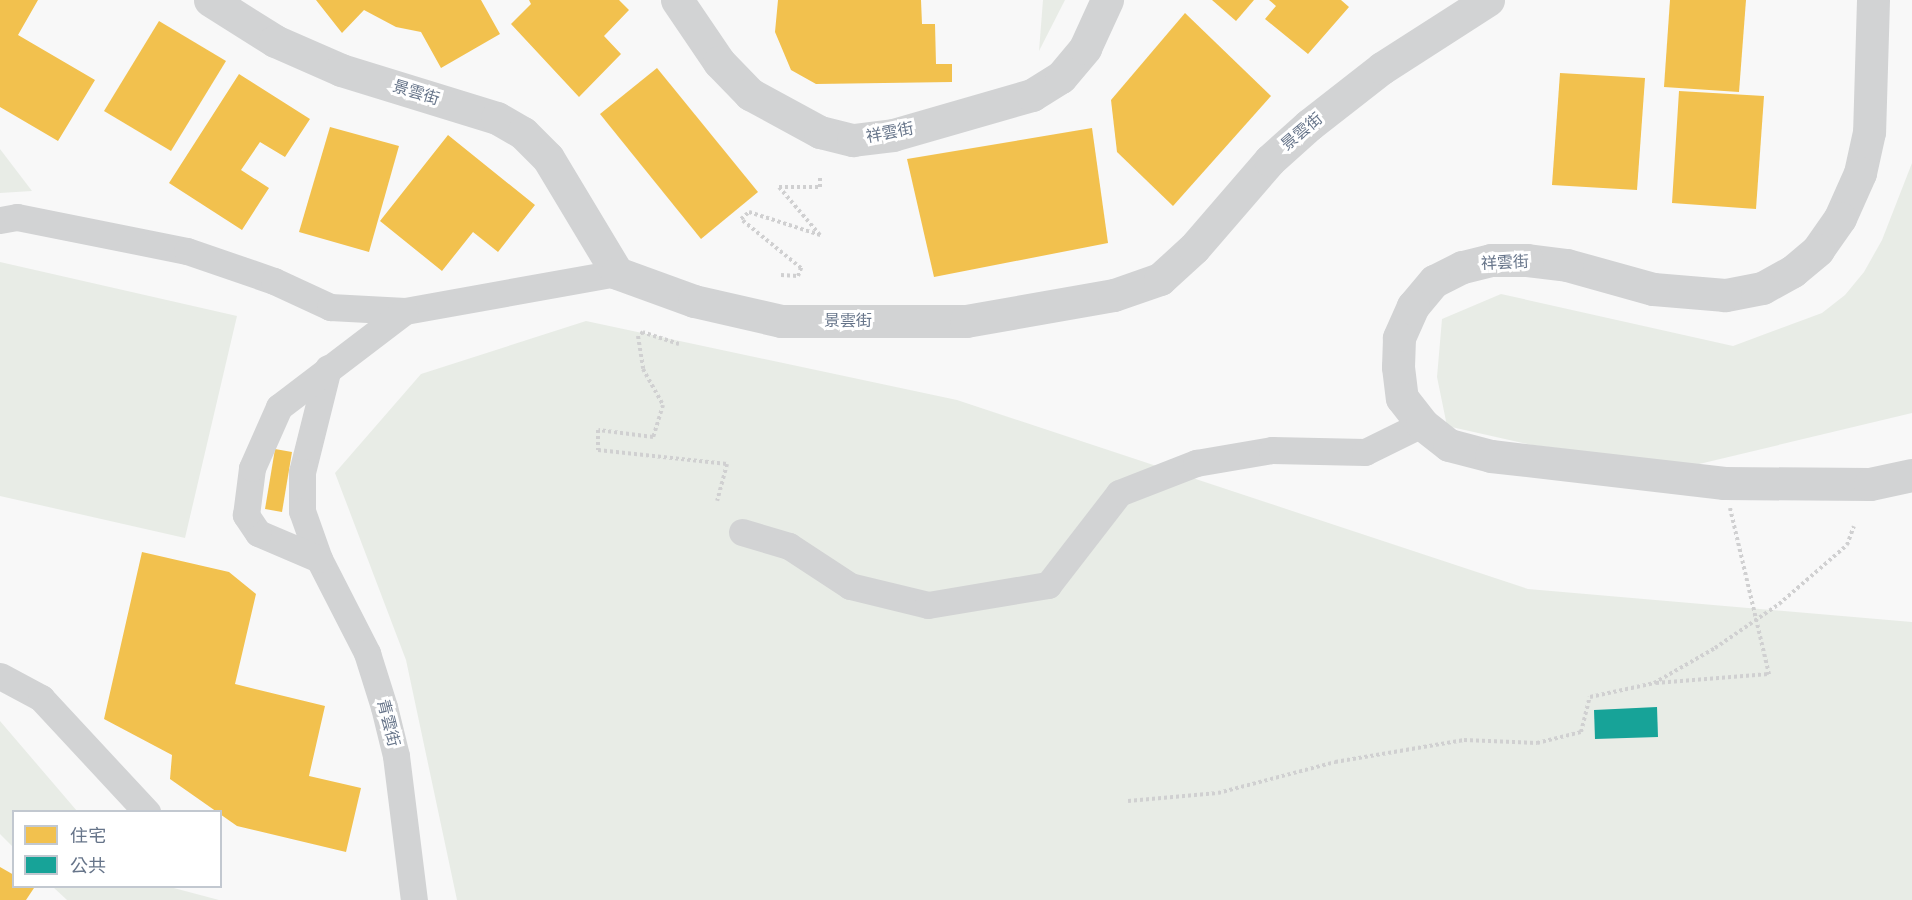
<!DOCTYPE html>
<html>
<head>
<meta charset="utf-8">
<style>
	body { margin:0 }
	#map { position:relative; width:1912px; height:900px; overflow:hidden; background:#f8f8f8; font-family:Poppins,"Noto Sans TC",sans-serif }
	div>[style] { position:absolute }
	.green>* { inset:0; background:#e8ece6 }
	.homes>* { inset:0; background:#f2c14e }
	.public>* { inset:0; background:#17a398 }
	.path>* { height:4px; margin-top:-2px; transform-origin:0; background:repeating-linear-gradient(90deg,#d0d0d1 0 3px,transparent 0 6px) }
	.lane>* { height:27px; margin:-13.5px; padding:0 13.5px; transform-origin:13.5px; border-radius:13.5px; background:#d2d3d4 }
	.street>* { height:33px; margin:-16.5px; padding:0 16.5px; transform-origin:16.5px; border-radius:16.5px; background:#d2d3d4 }
	.path-bridge>* { height:4px; margin-top:-2px; transform-origin:0; background:repeating-linear-gradient(90deg,#d0d0d1 0 3px,transparent 0 6px) }
	span { translate:-50% -50%; white-space:nowrap; text-align:center; line-height:1.15; -webkit-text-stroke:6px #fff; paint-order:stroke }
	.street-label { font-size:16px; color:#67758a }
	.legend { position:absolute; left:12px; top:810px; width:210px; height:78px; box-sizing:border-box; background:#fff; border:2px solid #c2c8d0; margin:0; padding:8px 10px; list-style:none; font-size:18px; color:#67758a }
	.legend li { display:flex; align-items:center; gap:12px; height:30px }
	.legend b { width:30px; border:2px solid #c2c8d0 }
</style>
</head>
<body>
<div id="map">
	<div class="green">
		<div style="clip-path:polygon(1043px 0,1065px 0,1039px 51px)"></div>
		<div style="clip-path:polygon(0 149px,32px 191px,0 193px)"></div>
		<div style="clip-path:polygon(1912px 163px,1912px 413px,1695px 465px,1532px 445px,1447px 426px,1437px 377px,1442px 319px,1501px 294px,1733px 346px,1822px 313px,1845px 295px,1864px 272px,1882px 240px)"></div>
		<div style="clip-path:polygon(0 262px,237px 316px,185px 538px,0 496px)"></div>
		<div style="clip-path:polygon(586px 321px,957px 400px,1528px 589px,1912px 622px,1912px 900px,457px 900px,406px 660px,335px 473px,421px 374px)"></div>
		<div style="clip-path:polygon(0 721px,77px 811px,14px 812px,13px 847px,0 834px)"></div>
		<div style="clip-path:polygon(53px 887px,170px 887px,219px 900px,67px 900px)"></div>
	</div>
	<div class="homes">
		<div style="clip-path:polygon(0 0,38px 0,18px 35px,95px 80px,58px 141px,0 107px)"></div>
		<div style="clip-path:polygon(316px 0,481px 0,500px 34px,441px 68px,421px 32px,396px 27px,364px 10px,342px 33px)"></div>
		<div style="clip-path:polygon(529px 0,619px 0,629px 10px,604px 36px,621px 54px,579px 97px,511px 24px,531px 4px)"></div>
		<div style="clip-path:polygon(778px 0,921px 0,922px 24px,935px 24px,936px 64px,952px 64px,952px 82px,816px 84px,791px 70px,775px 32px)"></div>
		<div style="clip-path:polygon(1212px 0,1254px 0,1236px 21px)"></div>
		<div style="clip-path:polygon(1269px 0,1341px 0,1349px 7px,1308px 54px,1265px 19px,1276px 6px)"></div>
		<div style="clip-path:polygon(1670px 0,1746px 0,1739px 92px,1664px 87px)"></div>
		<div style="clip-path:polygon(1185px 13px,1271px 96px,1173px 206px,1117px 152px,1111px 100px)"></div>
		<div style="clip-path:polygon(159px 21px,226px 61px,171px 151px,104px 111px)"></div>
		<div style="clip-path:polygon(657px 68px,758px 192px,701px 239px,600px 114px)"></div>
		<div style="clip-path:polygon(1560px 73px,1645px 78px,1637px 190px,1552px 185px)"></div>
		<div style="clip-path:polygon(239px 74px,310px 119px,285px 157px,260px 142px,241px 170px,269px 188px,242px 230px,169px 183px)"></div>
		<div style="clip-path:polygon(1679px 91px,1764px 96px,1756px 209px,1672px 203px)"></div>
		<div style="clip-path:polygon(330px 127px,399px 146px,369px 252px,299px 232px)"></div>
		<div style="clip-path:polygon(1092px 128px,1108px 243px,934px 277px,907px 159px)"></div>
		<div style="clip-path:polygon(448px 135px,535px 205px,498px 252px,473px 232px,442px 271px,380px 221px)"></div>
		<div style="clip-path:polygon(275px 449px,292px 452px,282px 512px,265px 509px)"></div>
		<div style="clip-path:polygon(142px 552px,229px 572px,256px 594px,235px 684px,325px 706px,309px 776px,361px 788px,346px 852px,237px 826px,170px 779px,172px 755px,104px 719px)"></div>
		<div style="clip-path:polygon(0 867px,14px 875px,14px 886px,34px 888px,26px 900px,0 900px)"></div>
	</div>
	<div class="public">
		<div style="clip-path:polygon(1657px 707px,1658px 737px,1595px 739px,1594px 710px)"></div>
	</div>
	<div class="path">
		<div style="left:781px;top:275px;width:17px;rotate:3deg"></div>
		<div style="left:798px;top:276px;width:9px;rotate:-69deg"></div>
		<div style="left:801px;top:268px;width:77px;rotate:-140.8deg"></div>
		<div style="left:741px;top:219px;width:11px;rotate:-41deg"></div>
		<div style="left:749px;top:212px;width:75px;rotate:17.9deg"></div>
		<div style="left:820px;top:235px;width:63px;rotate:-130.5deg"></div>
		<div style="left:779px;top:187px;width:41px"></div>
		<div style="left:820px;top:187px;width:12px;rotate:-90deg"></div>
		<div style="left:679px;top:344px;width:38px;rotate:-162deg"></div>
		<div style="left:643px;top:332px;width:6px;rotate:141deg"></div>
		<div style="left:638px;top:336px;width:33px;rotate:81deg"></div>
		<div style="left:643px;top:369px;width:41px;rotate:60.9deg"></div>
		<div style="left:663px;top:405px;width:34px;rotate:107deg"></div>
		<div style="left:653px;top:437px;width:55px;rotate:-172.7deg"></div>
		<div style="left:598px;top:430px;width:20px;rotate:90deg"></div>
		<div style="left:598px;top:450px;width:130px;rotate:6.2deg"></div>
		<div style="left:727px;top:464px;width:38px;rotate:105deg"></div>
		<div style="left:1656px;top:683px;width:113px;rotate:-4.6deg"></div>
		<div style="left:1128px;top:801px;width:90px;rotate:-5.1deg"></div>
		<div style="left:1218px;top:793px;width:121px;rotate:-14.8deg"></div>
		<div style="left:1335px;top:762px;width:131px;rotate:-9.7deg"></div>
		<div style="left:1464px;top:740px;width:73px;rotate:2.4deg"></div>
		<div style="left:1537px;top:743px;width:45px;rotate:-14deg"></div>
		<div style="left:1581px;top:732px;width:36px;rotate:-76deg"></div>
		<div style="left:1590px;top:697px;width:66px;rotate:-12.3deg"></div>
		<div style="left:1654px;top:683px;width:70px;rotate:-29.8deg"></div>
		<div style="left:1715px;top:648px;width:78px;rotate:-34.5deg"></div>
		<div style="left:1779px;top:604px;width:90px;rotate:-40.9deg"></div>
		<div style="left:1847px;top:545px;width:20px;rotate:-70deg"></div>
	</div>
	<div class="lane">
		<div style="left:0;top:220px;width:17px;rotate:-10deg"></div>
		<div style="left:17px;top:217px;width:173px;rotate:11.3deg"></div>
		<div style="left:187px;top:251px;width:92px;rotate:19deg"></div>
		<div style="left:274px;top:281px;width:62px;rotate:24.9deg"></div>
		<div style="left:330px;top:307px;width:75px;rotate:3.1deg"></div>
		<div style="left:405px;top:311px;width:215px;rotate:-10.2deg"></div>
		<div style="left:328px;top:368px;width:107px;rotate:104deg"></div>
		<div style="left:302px;top:472px;width:39px;rotate:90deg"></div>
		<div style="left:302px;top:511px;width:51px;rotate:70.5deg"></div>
		<div style="left:319px;top:559px;width:106px;rotate:62.9deg"></div>
		<div style="left:367px;top:653px;width:57px;rotate:72.5deg"></div>
		<div style="left:384px;top:707px;width:50px;rotate:76.2deg"></div>
		<div style="left:396px;top:756px;width:145px;rotate:82.9deg"></div>
		<div style="left:742px;top:532px;width:49px;rotate:16.6deg"></div>
		<div style="left:789px;top:546px;width:73px;rotate:33.3deg"></div>
		<div style="left:850px;top:586px;width:80px;rotate:13.7deg"></div>
		<div style="left:928px;top:605px;width:122px;rotate:-9.5deg"></div>
		<div style="left:1048px;top:585px;width:116px;rotate:-52.3deg"></div>
		<div style="left:1119px;top:493px;width:83px;rotate:-21.3deg"></div>
		<div style="left:1196px;top:463px;width:77px;rotate:-9.7deg"></div>
		<div style="left:1272px;top:450px;width:93px;rotate:1.2deg"></div>
		<div style="left:1365px;top:452px;width:64px;rotate:-26.2deg"></div>
		<div style="left:319px;top:559px;width:66px;rotate:-156.9deg"></div>
		<div style="left:258px;top:533px;width:22px;rotate:-124deg"></div>
		<div style="left:246px;top:515px;width:47px;rotate:-82.7deg"></div>
		<div style="left:252px;top:468px;width:67px;rotate:-66.1deg"></div>
		<div style="left:279px;top:407px;width:158px;rotate:-37.3deg"></div>
		<div style="left:0;top:676px;width:47px;rotate:28.2deg"></div>
		<div style="left:41px;top:698px;width:156px;rotate:47.1deg"></div>
	</div>
	<div class="street">
		<div style="left:210px;top:0;width:77px;rotate:32.2deg"></div>
		<div style="left:275px;top:41px;width:72px;rotate:23.7deg"></div>
		<div style="left:341px;top:70px;width:163px;rotate:17.1deg"></div>
		<div style="left:497px;top:118px;width:30px;rotate:30deg"></div>
		<div style="left:523px;top:133px;width:35px;rotate:45deg"></div>
		<div style="left:548px;top:158px;width:134px;rotate:59deg"></div>
		<div style="left:617px;top:273px;width:82px;rotate:20deg"></div>
		<div style="left:694px;top:301px;width:89px;rotate:12.9deg"></div>
		<div style="left:781px;top:321px;width:185px"></div>
		<div style="left:966px;top:321px;width:150px;rotate:-10deg"></div>
		<div style="left:1114px;top:295px;width:49px;rotate:-19.2deg"></div>
		<div style="left:1160px;top:279px;width:46px;rotate:-42.4deg"></div>
		<div style="left:1194px;top:248px;width:116px;rotate:-49.2deg"></div>
		<div style="left:1270px;top:160px;width:52px;rotate:-41.9deg"></div>
		<div style="left:1309px;top:125px;width:93px;rotate:-38deg"></div>
		<div style="left:1382px;top:68px;width:126px;rotate:-32.7deg"></div>
		<div style="left:677px;top:0;width:75px;rotate:55.9deg"></div>
		<div style="left:719px;top:62px;width:45px;rotate:45.9deg"></div>
		<div style="left:750px;top:94px;width:80px;rotate:28.5deg"></div>
		<div style="left:820px;top:132px;width:34px;rotate:14deg"></div>
		<div style="left:853px;top:140px;width:40px;rotate:-7.1deg"></div>
		<div style="left:893px;top:135px;width:145px;rotate:-16.1deg"></div>
		<div style="left:1032px;top:95px;width:34px;rotate:-32deg"></div>
		<div style="left:1061px;top:77px;width:38px;rotate:-50deg"></div>
		<div style="left:1085px;top:48px;width:53px;rotate:-65.4deg"></div>
		<div style="left:1873px;top:0;width:132px;rotate:91.7deg"></div>
		<div style="left:1869px;top:132px;width:42px;rotate:102.4deg"></div>
		<div style="left:1860px;top:173px;width:49px;rotate:114deg"></div>
		<div style="left:1840px;top:218px;width:39px;rotate:125deg"></div>
		<div style="left:1818px;top:250px;width:33px;rotate:140deg"></div>
		<div style="left:1793px;top:271px;width:35px;rotate:151deg"></div>
		<div style="left:1762px;top:288px;width:38px;rotate:169deg"></div>
		<div style="left:1725px;top:295px;width:72px;rotate:-175.2deg"></div>
		<div style="left:1653px;top:289px;width:89px;rotate:-164.4deg"></div>
		<div style="left:1567px;top:265px;width:40px;rotate:-172.9deg"></div>
		<div style="left:1527px;top:260px;width:36px;rotate:180deg"></div>
		<div style="left:1491px;top:260px;width:30px;rotate:166deg"></div>
		<div style="left:1462px;top:267px;width:31px;rotate:153deg"></div>
		<div style="left:1434px;top:281px;width:33px;rotate:130deg"></div>
		<div style="left:1413px;top:306px;width:35px;rotate:114deg"></div>
		<div style="left:1399px;top:338px;width:29px;rotate:92deg"></div>
		<div style="left:1398px;top:367px;width:31px;rotate:83deg"></div>
		<div style="left:1402px;top:398px;width:33px;rotate:52deg"></div>
		<div style="left:1422px;top:424px;width:34px;rotate:38deg"></div>
		<div style="left:1449px;top:445px;width:43px;rotate:14.7deg"></div>
		<div style="left:1491px;top:456px;width:235px;rotate:6.6deg"></div>
		<div style="left:1724px;top:483px;width:146px;rotate:0.4deg"></div>
		<div style="left:1870px;top:484px;width:43px;rotate:-12.1deg"></div>
	</div>
	<div class="path-bridge">
		<div style="left:1730px;top:508px;width:171px;rotate:76.8deg"></div>
	</div>
	<div class="street-label">
		<span style="left:416px;top:93px;rotate:17deg">景雲街</span>
		<span style="left:1302px;top:132px;rotate:-40deg">景雲街</span>
		<span style="left:890px;top:133px;rotate:-11deg">祥雲街</span>
		<span style="left:1505px;top:263px;rotate:-3deg">祥雲街</span>
		<span style="left:848px;top:321px">景雲街</span>
		<span style="left:388px;top:723px;rotate:76deg">青雲街</span>
	</div>
	<ul class="legend">
	<li><b style="height:16px;background:#f2c14e"></b>住宅</li>
	<li><b style="height:16px;background:#17a398"></b>公共</li>
	</ul>
</div>
</body>
</html>
